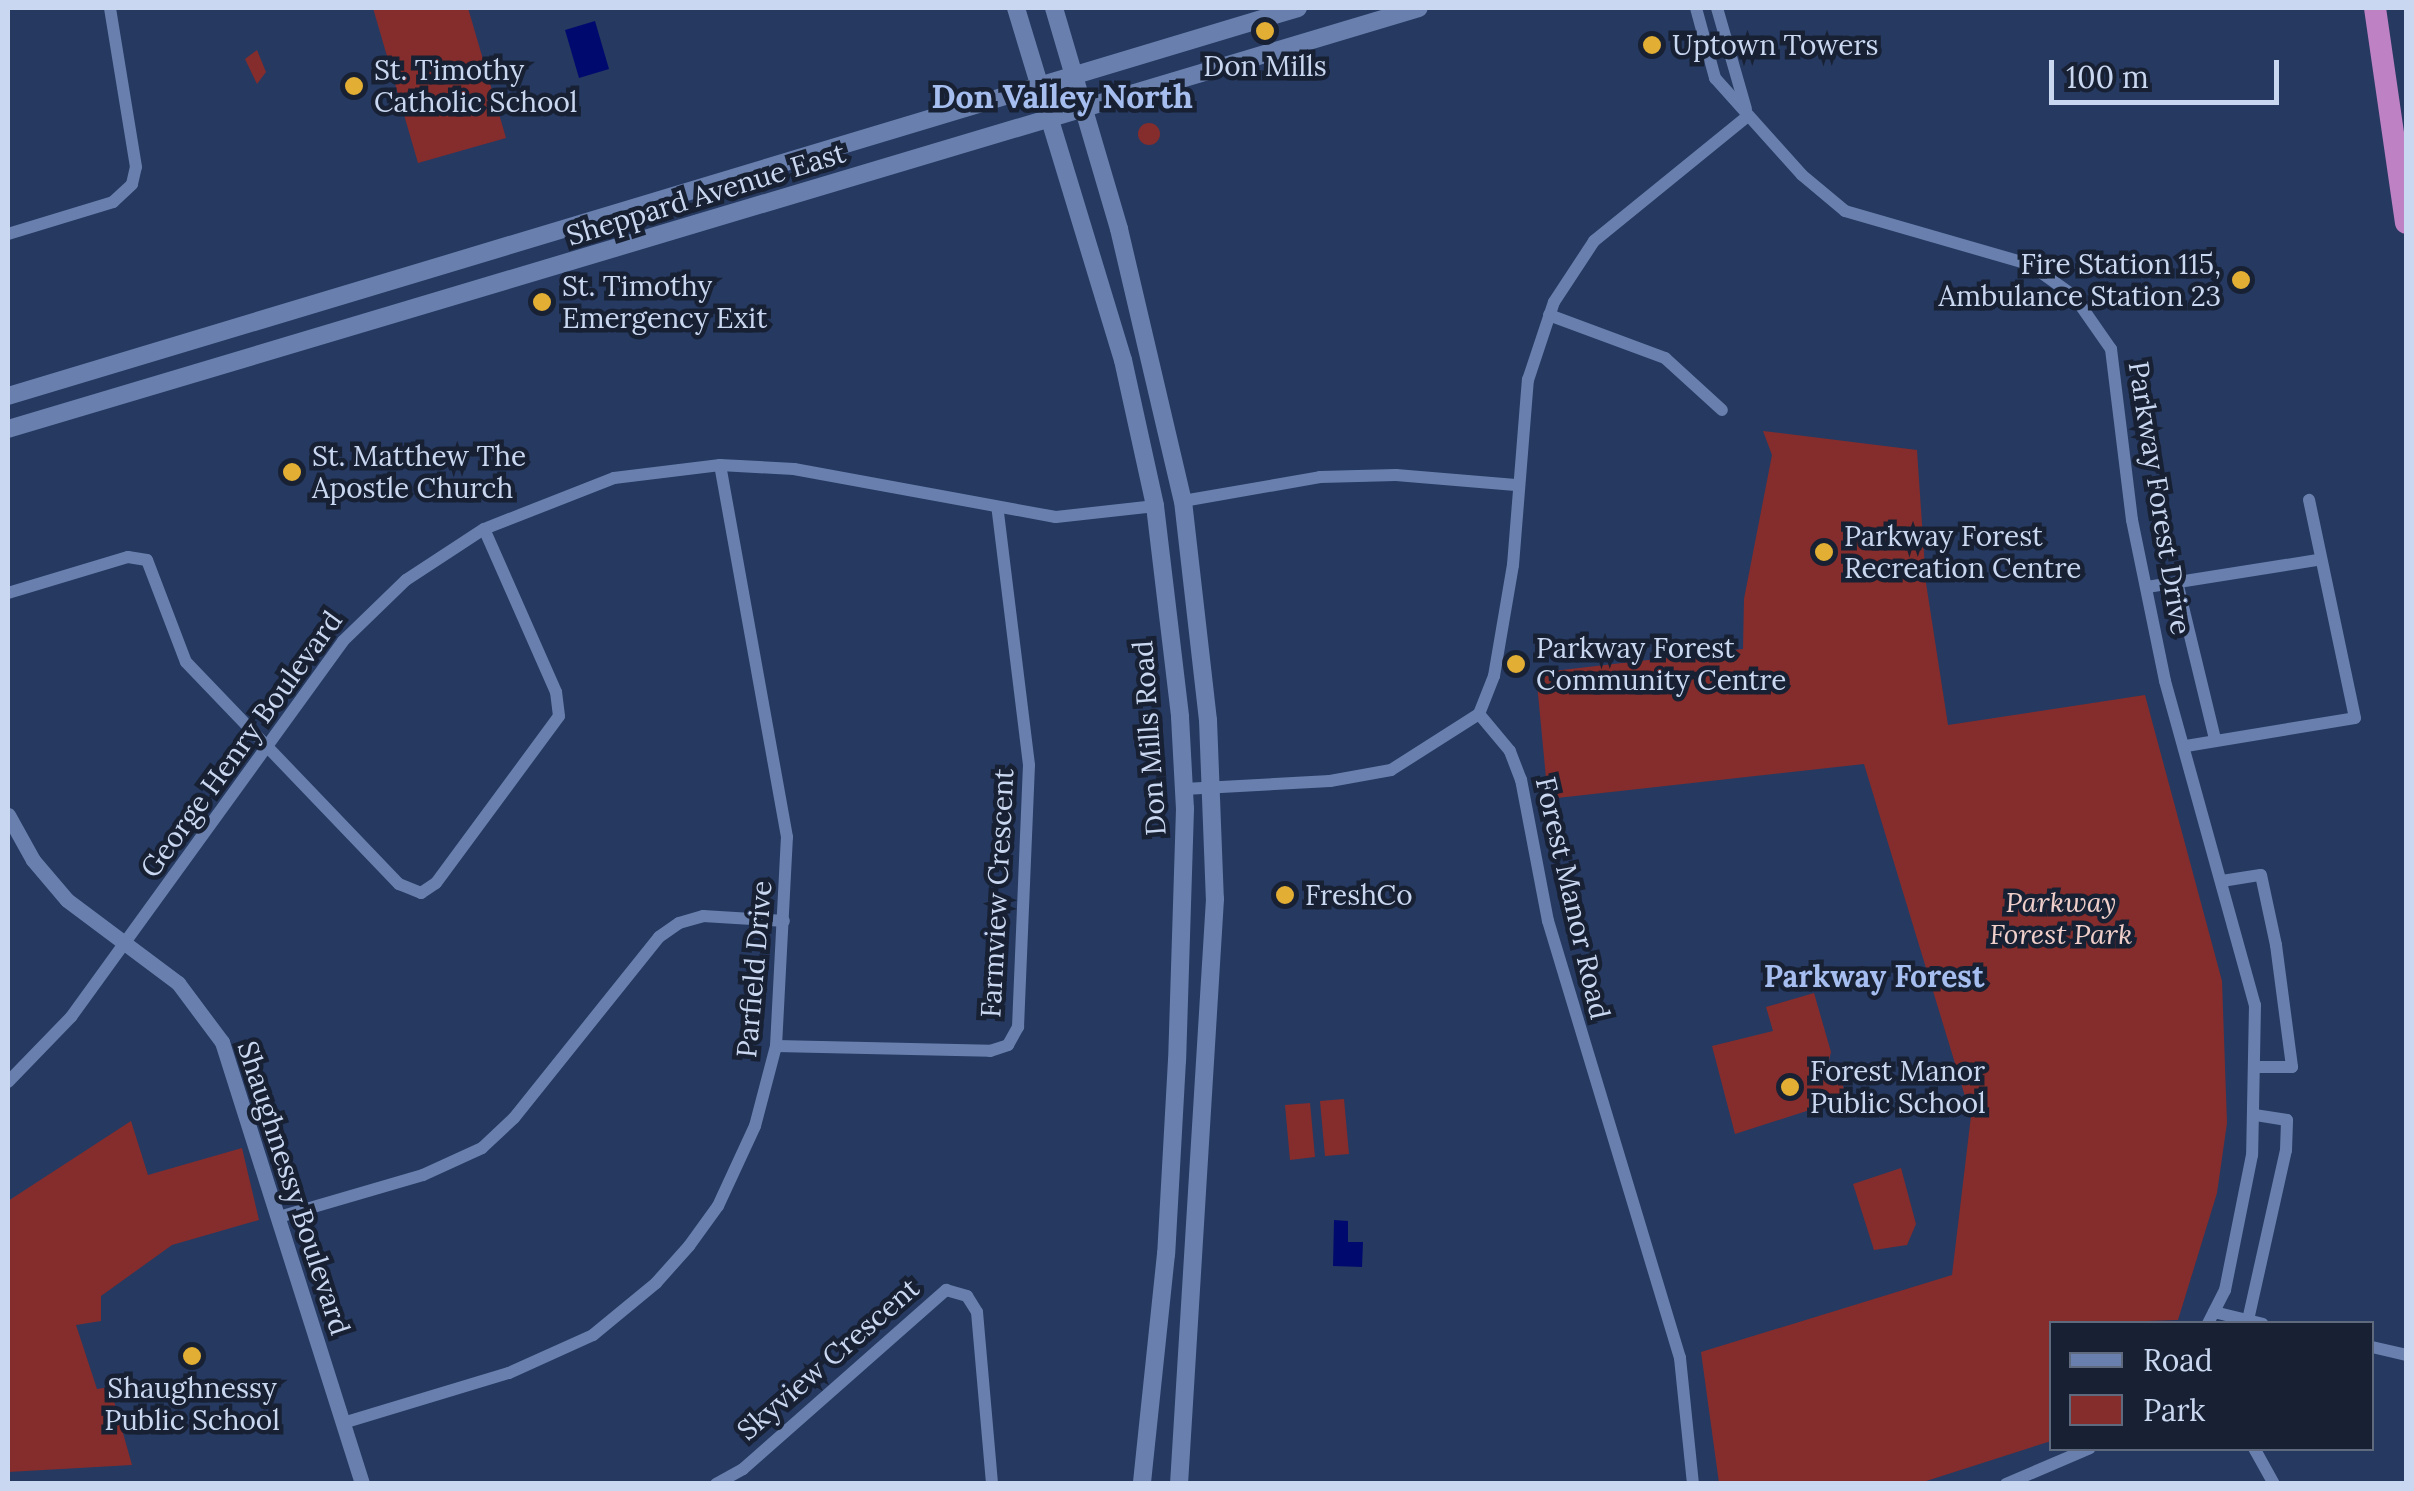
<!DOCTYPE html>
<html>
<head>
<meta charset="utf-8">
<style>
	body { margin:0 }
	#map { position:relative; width:2414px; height:1491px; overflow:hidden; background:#263961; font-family:Lora,serif }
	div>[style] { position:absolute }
	.green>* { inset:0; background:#852d2c }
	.round { border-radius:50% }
	.water>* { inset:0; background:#000a6e }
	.minor>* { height:12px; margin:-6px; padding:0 6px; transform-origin:6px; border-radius:6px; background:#6980ae }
	.tertiary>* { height:15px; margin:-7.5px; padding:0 7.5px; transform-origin:7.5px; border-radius:7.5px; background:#6980ae }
	.secondary>* { height:18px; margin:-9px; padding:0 9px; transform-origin:9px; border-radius:9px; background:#6980ae }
	.motorway>* { height:22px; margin:-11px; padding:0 11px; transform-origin:11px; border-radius:11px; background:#be81c3 }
	.dots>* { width:28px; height:28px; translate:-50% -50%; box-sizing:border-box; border:5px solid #182133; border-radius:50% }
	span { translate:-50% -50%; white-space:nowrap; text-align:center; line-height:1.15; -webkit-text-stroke:9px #182133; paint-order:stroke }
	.poi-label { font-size:28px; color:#cad7f1 }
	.left { translate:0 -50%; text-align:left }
	.right { translate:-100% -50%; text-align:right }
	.street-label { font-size:28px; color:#cad7f1 }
	.park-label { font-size:28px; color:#f0cfcb; font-style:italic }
	.neighbourhood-label { font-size:30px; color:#a5beef; font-weight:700 }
	.quarter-label { font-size:32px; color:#a5beef; font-weight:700 }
	.frame { position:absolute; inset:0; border:10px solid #cad7f1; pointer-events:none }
	.legend { position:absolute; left:2049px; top:1321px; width:325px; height:130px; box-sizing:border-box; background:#182133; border:2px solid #5f6a7f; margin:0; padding:12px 18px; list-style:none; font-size:30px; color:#cad7f1 }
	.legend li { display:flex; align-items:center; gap:20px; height:50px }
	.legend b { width:50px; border:2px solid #5f6a7f }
	.scale { position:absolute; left:2049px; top:60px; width:230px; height:45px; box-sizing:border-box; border:5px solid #cad7f1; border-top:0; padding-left:12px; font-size:30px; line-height:35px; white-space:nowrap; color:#cad7f1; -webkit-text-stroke:8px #182133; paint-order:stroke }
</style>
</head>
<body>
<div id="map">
	<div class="green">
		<div style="clip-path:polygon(373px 8px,468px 8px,506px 138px,418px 163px)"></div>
		<div style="clip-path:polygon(257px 50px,266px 72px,257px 84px,245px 59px)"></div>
		<div class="round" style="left:1138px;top:123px;width:22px;height:22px"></div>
		<div style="clip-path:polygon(1763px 431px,1917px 450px,1926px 583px,1948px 725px,2145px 695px,2222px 981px,2227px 1123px,2217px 1193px,2178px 1320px,2052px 1324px,2051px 1441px,1920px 1483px,1719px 1483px,1701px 1352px,1952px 1275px,1971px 1116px,1864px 764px,1548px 799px,1536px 673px,1743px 649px,1744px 599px,1772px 455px)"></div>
		<div style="clip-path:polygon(1814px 993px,1831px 1052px,1825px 1077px,1838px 1072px,1847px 1098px,1735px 1134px,1712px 1046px,1773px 1031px,1766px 1007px)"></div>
		<div style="clip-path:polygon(1344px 1099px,1349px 1154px,1325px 1156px,1320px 1101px)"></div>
		<div style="clip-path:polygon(1310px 1103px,1315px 1157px,1290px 1160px,1285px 1105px)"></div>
		<div style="clip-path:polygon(131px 1121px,148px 1175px,242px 1148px,259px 1220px,172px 1245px,101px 1296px,101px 1321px,76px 1325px,97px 1389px,110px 1387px,132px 1465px,8px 1472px,8px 1201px)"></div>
		<div style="clip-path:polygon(1901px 1168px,1916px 1224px,1907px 1245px,1874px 1250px,1853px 1184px)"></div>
	</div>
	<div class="water">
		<div style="clip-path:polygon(595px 21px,609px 69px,579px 78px,565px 30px)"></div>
		<div style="clip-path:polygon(1334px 1220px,1348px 1221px,1348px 1242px,1363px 1242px,1362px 1267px,1333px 1266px)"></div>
	</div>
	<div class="minor">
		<div style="left:1696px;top:8px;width:73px;rotate:74.8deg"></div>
		<div style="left:1715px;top:78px;width:130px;rotate:48.1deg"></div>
		<div style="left:1802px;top:175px;width:56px;rotate:39.9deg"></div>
		<div style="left:1845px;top:211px;width:191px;rotate:16.1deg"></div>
		<div style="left:2029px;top:264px;width:55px;rotate:35.4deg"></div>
		<div style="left:2074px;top:296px;width:65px;rotate:55.1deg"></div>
		<div style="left:2111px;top:349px;width:172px;rotate:83deg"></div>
		<div style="left:2132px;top:520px;width:164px;rotate:78.4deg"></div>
		<div style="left:2165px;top:681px;width:336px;rotate:74.5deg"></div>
		<div style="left:2255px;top:1005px;width:150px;rotate:91.1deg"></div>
		<div style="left:2252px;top:1155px;width:138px;rotate:101.3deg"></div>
		<div style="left:2225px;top:1290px;width:38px;rotate:117deg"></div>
		<div style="left:1717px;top:8px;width:105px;rotate:74deg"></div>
		<div style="left:8px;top:234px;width:110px;rotate:-16.9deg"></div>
		<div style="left:113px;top:202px;width:26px;rotate:-43deg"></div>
		<div style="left:132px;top:184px;width:17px;rotate:-77deg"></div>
		<div style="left:136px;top:167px;width:161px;rotate:-99.3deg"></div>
		<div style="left:1549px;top:315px;width:124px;rotate:20.3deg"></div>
		<div style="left:1665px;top:358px;width:77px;rotate:42.4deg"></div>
		<div style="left:1183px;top:501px;width:139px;rotate:-9.9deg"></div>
		<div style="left:1320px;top:477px;width:76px;rotate:-1.5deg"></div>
		<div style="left:1396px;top:475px;width:120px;rotate:4.8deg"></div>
		<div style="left:2177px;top:582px;width:162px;rotate:76.4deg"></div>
		<div style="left:2147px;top:587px;width:173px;rotate:-9deg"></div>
		<div style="left:8px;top:593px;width:125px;rotate:-16.7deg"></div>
		<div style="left:128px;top:557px;width:19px;rotate:9deg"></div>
		<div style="left:147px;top:560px;width:109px;rotate:69.1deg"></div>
		<div style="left:186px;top:662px;width:308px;rotate:46.2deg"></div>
		<div style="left:399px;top:884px;width:24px;rotate:22deg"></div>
		<div style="left:421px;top:893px;width:18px;rotate:-34deg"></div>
		<div style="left:436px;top:883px;width:207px;rotate:-53.6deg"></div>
		<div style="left:559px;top:716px;width:24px;rotate:-97deg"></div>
		<div style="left:556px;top:692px;width:178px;rotate:-113.8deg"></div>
		<div style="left:2186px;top:746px;width:171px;rotate:-9.4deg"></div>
		<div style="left:2355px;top:718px;width:223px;rotate:-101.9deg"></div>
		<div style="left:1184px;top:789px;width:146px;rotate:-3.1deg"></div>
		<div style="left:1330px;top:781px;width:62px;rotate:-10.2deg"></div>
		<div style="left:1391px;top:770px;width:104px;rotate:-32.5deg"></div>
		<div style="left:2222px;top:881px;width:39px;rotate:-9deg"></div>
		<div style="left:2261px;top:875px;width:72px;rotate:77.9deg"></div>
		<div style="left:2276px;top:945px;width:123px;rotate:82.5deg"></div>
		<div style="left:2292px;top:1067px;width:37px;rotate:180deg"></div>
		<div style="left:776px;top:1046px;width:214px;rotate:1.3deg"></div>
		<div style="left:990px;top:1051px;width:19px;rotate:-18deg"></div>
		<div style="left:1008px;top:1045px;width:21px;rotate:-61deg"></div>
		<div style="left:1018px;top:1027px;width:262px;rotate:-87.6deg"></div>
		<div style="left:1029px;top:765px;width:256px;rotate:-97deg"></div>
		<div style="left:8px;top:1082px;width:91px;rotate:-45.9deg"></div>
		<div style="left:71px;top:1017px;width:464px;rotate:-54.1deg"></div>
		<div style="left:343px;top:641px;width:88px;rotate:-44.1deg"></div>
		<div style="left:406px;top:580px;width:93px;rotate:-33.2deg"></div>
		<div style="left:484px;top:529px;width:140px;rotate:-21.4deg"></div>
		<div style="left:614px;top:478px;width:107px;rotate:-7deg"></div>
		<div style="left:720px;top:465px;width:74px;rotate:3.1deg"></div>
		<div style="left:794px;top:469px;width:266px;rotate:10.4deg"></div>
		<div style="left:1056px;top:517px;width:100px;rotate:-6.3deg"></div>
		<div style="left:279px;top:1217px;width:150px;rotate:-16.3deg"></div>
		<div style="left:423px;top:1175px;width:65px;rotate:-24.6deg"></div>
		<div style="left:482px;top:1148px;width:44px;rotate:-43.2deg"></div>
		<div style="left:514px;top:1118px;width:232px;rotate:-51.3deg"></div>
		<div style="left:659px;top:937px;width:24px;rotate:-35deg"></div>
		<div style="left:679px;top:923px;width:25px;rotate:-16deg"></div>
		<div style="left:703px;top:916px;width:81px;rotate:3.5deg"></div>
		<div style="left:2214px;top:1312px;width:50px;rotate:13.8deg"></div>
		<div style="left:2248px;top:1320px;width:174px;rotate:-77.4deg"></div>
		<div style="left:2286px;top:1150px;width:30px;rotate:-88deg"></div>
		<div style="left:2287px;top:1120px;width:33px;rotate:-171deg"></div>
		<div style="left:2372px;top:1347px;width:35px;rotate:13deg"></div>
		<div style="left:343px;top:1423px;width:173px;rotate:-16.8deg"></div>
		<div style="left:509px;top:1373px;width:92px;rotate:-24.3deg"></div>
		<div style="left:593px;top:1335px;width:82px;rotate:-39.5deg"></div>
		<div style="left:656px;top:1283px;width:50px;rotate:-48.3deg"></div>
		<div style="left:689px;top:1246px;width:49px;rotate:-54.1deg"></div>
		<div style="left:718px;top:1206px;width:88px;rotate:-65.2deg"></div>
		<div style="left:755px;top:1126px;width:83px;rotate:-75.3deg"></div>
		<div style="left:776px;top:1046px;width:209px;rotate:-87deg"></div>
		<div style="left:787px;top:837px;width:378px;rotate:-100.2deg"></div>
		<div style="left:2254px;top:1448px;width:41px;rotate:60.9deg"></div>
		<div style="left:716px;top:1484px;width:31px;rotate:-29deg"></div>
		<div style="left:743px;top:1469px;width:271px;rotate:-41.4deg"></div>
		<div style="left:946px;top:1290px;width:22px;rotate:16deg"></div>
		<div style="left:967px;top:1296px;width:19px;rotate:58deg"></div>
		<div style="left:977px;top:1312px;width:173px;rotate:85deg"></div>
		<div style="left:1693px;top:1484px;width:127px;rotate:-95.9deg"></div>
		<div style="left:1680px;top:1358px;width:457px;rotate:-106.8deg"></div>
		<div style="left:1548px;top:921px;width:144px;rotate:-100.8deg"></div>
		<div style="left:1521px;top:780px;width:31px;rotate:-111deg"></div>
		<div style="left:1510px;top:751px;width:48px;rotate:-130deg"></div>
		<div style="left:1479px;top:714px;width:41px;rotate:-68.5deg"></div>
		<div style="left:1494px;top:676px;width:113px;rotate:-80.3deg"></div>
		<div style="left:1513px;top:565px;width:186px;rotate:-85.4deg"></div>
		<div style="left:1528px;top:380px;width:82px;rotate:-71.6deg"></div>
		<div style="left:1554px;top:302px;width:73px;rotate:-56.7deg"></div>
		<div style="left:1594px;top:241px;width:198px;rotate:-39.1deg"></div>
		<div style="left:2006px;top:1484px;width:91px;rotate:-23.2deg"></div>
	</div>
	<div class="tertiary">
		<div style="left:8px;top:815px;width:51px;rotate:60.9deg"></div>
		<div style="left:33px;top:860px;width:52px;rotate:49.6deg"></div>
		<div style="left:67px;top:900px;width:139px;rotate:36.8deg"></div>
		<div style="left:178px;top:983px;width:74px;rotate:53.3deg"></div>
		<div style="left:222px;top:1042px;width:464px;rotate:72.4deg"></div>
	</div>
	<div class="secondary">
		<div style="left:1016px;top:8px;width:368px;rotate:73.1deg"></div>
		<div style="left:1123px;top:360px;width:149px;rotate:77.6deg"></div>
		<div style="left:1155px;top:506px;width:212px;rotate:83.2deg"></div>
		<div style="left:1180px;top:717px;width:92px;rotate:86.9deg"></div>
		<div style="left:1185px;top:809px;width:251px;rotate:91.8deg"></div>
		<div style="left:1177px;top:1060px;width:194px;rotate:93.2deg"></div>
		<div style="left:1166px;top:1254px;width:231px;rotate:96deg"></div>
		<div style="left:1054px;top:8px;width:230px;rotate:73.6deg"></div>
		<div style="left:1119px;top:229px;width:279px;rotate:76.8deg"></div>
		<div style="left:1183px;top:501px;width:220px;rotate:83.5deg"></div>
		<div style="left:1208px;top:720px;width:179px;rotate:87.8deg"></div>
		<div style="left:1215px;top:899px;width:586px;rotate:93.52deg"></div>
		<div style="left:8px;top:396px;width:1347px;rotate:-16.74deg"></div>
		<div style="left:8px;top:429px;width:1472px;rotate:-16.61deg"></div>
	</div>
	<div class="motorway">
		<div style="left:2375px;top:8px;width:217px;rotate:81.8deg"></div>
	</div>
	<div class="dots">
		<div style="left:1265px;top:31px;background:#e2ae34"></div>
		<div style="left:1652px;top:45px;background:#e2ae34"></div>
		<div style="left:354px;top:86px;background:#e2ae34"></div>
		<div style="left:2241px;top:280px;background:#e2ae34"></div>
		<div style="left:542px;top:302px;background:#e2ae34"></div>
		<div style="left:292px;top:472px;background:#e2ae34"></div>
		<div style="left:1824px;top:552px;background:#e2ae34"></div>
		<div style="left:1516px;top:664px;background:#e2ae34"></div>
		<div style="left:1285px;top:895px;background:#e2ae34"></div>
		<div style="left:1790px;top:1087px;background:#e2ae34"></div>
		<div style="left:192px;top:1356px;background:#e2ae34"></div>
	</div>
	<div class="poi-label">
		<span class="left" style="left:1672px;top:45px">Uptown Towers</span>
		<span style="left:1265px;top:66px">Don Mills</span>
		<span class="left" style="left:374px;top:86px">St. Timothy<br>Catholic School</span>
		<span class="right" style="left:2221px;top:280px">Fire Station 115,<br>Ambulance Station 23</span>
		<span class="left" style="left:562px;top:302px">St. Timothy<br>Emergency Exit</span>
		<span class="left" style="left:312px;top:472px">St. Matthew The<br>Apostle Church</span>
		<span class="left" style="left:1844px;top:552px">Parkway Forest<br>Recreation Centre</span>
		<span class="left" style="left:1536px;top:664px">Parkway Forest<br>Community Centre</span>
		<span class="left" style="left:1305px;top:895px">FreshCo</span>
		<span class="left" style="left:1810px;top:1087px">Forest Manor<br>Public School</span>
		<span style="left:192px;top:1404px">Shaughnessy<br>Public School</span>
	</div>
	<div class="street-label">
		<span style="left:706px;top:194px;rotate:-17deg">Sheppard Avenue East</span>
		<span style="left:2160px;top:498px;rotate:81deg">Parkway Forest Drive</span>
		<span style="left:1149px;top:738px;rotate:-94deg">Don Mills Road</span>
		<span style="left:241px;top:744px;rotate:-54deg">George Henry Boulevard</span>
		<span style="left:997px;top:893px;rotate:-87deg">Farmview Crescent</span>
		<span style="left:1573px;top:898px;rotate:77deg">Forest Manor Road</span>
		<span style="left:754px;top:969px;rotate:-85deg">Parfield Drive</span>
		<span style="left:294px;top:1188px;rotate:72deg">Shaughnessy Boulevard</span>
		<span style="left:828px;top:1359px;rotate:-41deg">Skyview Crescent</span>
	</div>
	<div class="park-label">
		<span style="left:2061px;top:918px">Parkway<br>Forest Park</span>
	</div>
	<div class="neighbourhood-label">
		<span style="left:1874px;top:976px">Parkway Forest</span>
	</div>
	<div class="quarter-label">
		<span style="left:1062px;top:97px">Don Valley North</span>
	</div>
	<div class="frame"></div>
	<ul class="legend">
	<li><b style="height:12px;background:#6980ae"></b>Road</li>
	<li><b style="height:28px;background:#852d2c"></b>Park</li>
	</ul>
	<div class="scale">100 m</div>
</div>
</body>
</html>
